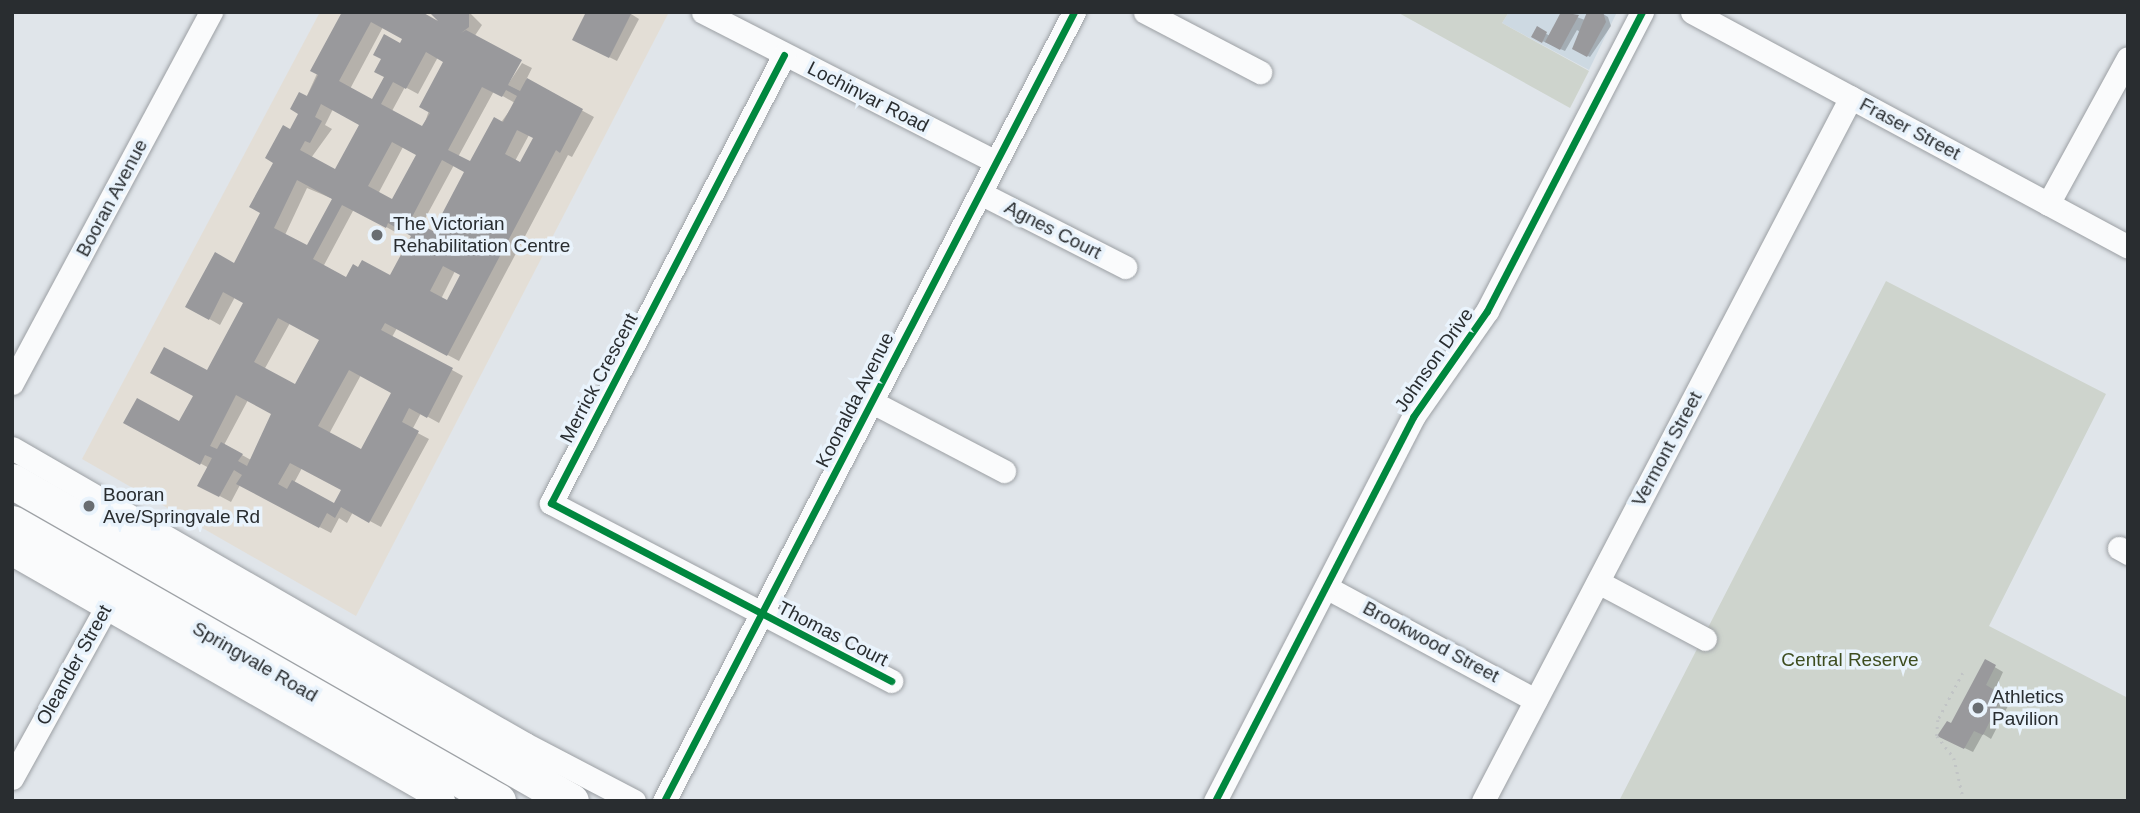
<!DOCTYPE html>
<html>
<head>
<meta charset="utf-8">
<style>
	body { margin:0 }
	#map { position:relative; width:2140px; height:813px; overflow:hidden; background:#e0e5ea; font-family:Arial,sans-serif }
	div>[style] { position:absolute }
	.built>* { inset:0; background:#cdd9e2 }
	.medical>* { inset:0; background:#e3ded6 }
	.green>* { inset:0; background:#ced4cd }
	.shadow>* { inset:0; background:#0003 }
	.building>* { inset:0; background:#99999c }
	.path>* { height:2.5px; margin-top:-1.25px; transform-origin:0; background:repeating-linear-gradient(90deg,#c1c4c5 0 2px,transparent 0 7px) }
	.roads { filter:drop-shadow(0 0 2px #9ca0a4) drop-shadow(0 0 2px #9ca0a4) }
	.minor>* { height:23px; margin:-11.5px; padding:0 11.5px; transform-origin:11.5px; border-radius:11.5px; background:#fafbfc }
	.highway>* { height:35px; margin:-17.5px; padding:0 17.5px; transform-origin:17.5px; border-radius:17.5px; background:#fafbfc }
	.cycleway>* { height:7px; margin:-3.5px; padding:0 3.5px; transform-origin:3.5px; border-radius:3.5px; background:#00873e }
	.dots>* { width:19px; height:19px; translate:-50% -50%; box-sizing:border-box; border:4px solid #e9f3fc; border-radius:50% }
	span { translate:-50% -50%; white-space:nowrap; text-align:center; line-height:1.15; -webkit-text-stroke:7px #e9f3fc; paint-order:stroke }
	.street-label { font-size:19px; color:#292d30 }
	.poi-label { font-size:19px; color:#292d30 }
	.left { translate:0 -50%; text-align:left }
	.park-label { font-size:19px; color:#3d4c1e }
	.frame { position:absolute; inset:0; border:14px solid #292d30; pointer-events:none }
</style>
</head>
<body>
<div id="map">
	<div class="built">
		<div style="clip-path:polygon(1509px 12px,1617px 12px,1589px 70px,1502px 23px)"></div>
	</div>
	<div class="medical">
		<div style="clip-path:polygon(320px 12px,669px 12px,356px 616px,82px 459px)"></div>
	</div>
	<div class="green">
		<div style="clip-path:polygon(1397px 12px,1509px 12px,1502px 23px,1589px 71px,1570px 108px)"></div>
		<div style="clip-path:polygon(1886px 281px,2106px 394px,1989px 626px,2128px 698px,2128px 801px,1619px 801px)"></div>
	</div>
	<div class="shadow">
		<div style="clip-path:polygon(evenodd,345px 12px,439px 23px,469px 12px,482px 25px,474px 37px,503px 92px,522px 63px,532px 68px,526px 80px,594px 117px,572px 157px,568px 155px,459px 361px,397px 328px,392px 337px,463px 376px,439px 423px,421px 413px,412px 430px,429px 439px,381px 527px,353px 512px,347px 523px,339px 518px,331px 533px,240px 485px,231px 502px,199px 485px,209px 468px,126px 423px,180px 423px,245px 302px,235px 297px,220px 325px,188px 307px,234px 265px,262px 213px,291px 131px,345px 12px,383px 27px,404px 39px,372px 101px,350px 89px,383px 27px,345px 12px,438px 57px,446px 61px,423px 128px,392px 111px,405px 87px,418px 94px,438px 57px,345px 12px,494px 91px,515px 103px,471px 164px,458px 157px,494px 91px,345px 12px,333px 109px,361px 124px,336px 171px,311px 158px,332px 129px,325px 125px,333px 109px,345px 12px,529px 135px,535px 138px,521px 164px,515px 161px,529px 135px,345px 12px,403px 147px,418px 155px,393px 202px,378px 194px,403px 147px,345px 12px,454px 165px,466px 172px,434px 233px,421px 226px,454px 165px,345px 12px,307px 188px,333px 199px,307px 248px,285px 235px,307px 188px,345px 12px,354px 209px,397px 233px,400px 228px,413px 235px,391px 277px,347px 279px,323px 267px,354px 209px,345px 12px,455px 271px,462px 275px,448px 303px,441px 299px,455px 271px,345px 12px,290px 323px,321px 340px,296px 387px,264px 370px,290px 323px,345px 12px,361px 375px,394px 392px,362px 452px,329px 434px,361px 375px,345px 12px,248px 400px,273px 413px,251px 460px,224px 445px,248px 400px,345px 12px,302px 468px,343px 490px,335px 506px,294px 483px,302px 468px)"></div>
		<div style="clip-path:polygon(628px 12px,639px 19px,617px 61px,583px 44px)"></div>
		<div style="clip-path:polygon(1563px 12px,1585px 20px,1600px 12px,1608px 17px,1611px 26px,1590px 57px,1575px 49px,1583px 34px,1577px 30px,1565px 51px,1533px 37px,1538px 29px,1550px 36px)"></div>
		<div style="clip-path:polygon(1986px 662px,2003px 672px,1994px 692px,2010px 702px,1991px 739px,1983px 734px,1973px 752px,1948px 740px)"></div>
	</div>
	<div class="building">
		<div style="clip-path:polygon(evenodd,342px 12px,422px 12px,438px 21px,429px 12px,469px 12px,469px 27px,461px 33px,466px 30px,522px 60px,508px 85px,520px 91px,527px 78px,583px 109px,560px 153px,556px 150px,447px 356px,385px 323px,381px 330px,453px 368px,427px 418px,409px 408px,402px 422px,419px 431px,369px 523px,341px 507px,335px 518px,327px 513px,319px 528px,236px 484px,242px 475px,234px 470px,219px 497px,197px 486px,212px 458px,205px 455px,200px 465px,123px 423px,137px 398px,179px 421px,193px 396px,150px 373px,164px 347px,207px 370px,243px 303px,223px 292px,209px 320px,185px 307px,215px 252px,234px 263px,260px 213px,249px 207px,273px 163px,265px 158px,283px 125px,290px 129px,298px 114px,290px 109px,299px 92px,307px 96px,318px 75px,310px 71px,342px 12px,371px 22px,402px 39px,400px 43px,384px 34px,373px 55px,381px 59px,374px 72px,384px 77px,372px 99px,339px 81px,371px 22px,342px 12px,426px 52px,443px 62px,419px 107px,430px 113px,422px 126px,381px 104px,393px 82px,406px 89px,426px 52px,342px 12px,482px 87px,502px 97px,506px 90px,517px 96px,503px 122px,494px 117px,470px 161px,448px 150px,482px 87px,342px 12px,321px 104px,359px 125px,335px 169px,300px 150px,305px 141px,310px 143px,322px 121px,315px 117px,321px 104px,342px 12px,517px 130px,533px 138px,520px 162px,505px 154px,517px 130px,342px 12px,392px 142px,416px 155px,392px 199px,368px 186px,392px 142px,342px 12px,442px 160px,464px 172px,433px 231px,411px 219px,442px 160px,342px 12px,297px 180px,332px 199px,307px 245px,274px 228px,297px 180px,342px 12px,342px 205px,386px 228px,388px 223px,411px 236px,390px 275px,362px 260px,358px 267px,353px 264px,346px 277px,313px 259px,342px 205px,342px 12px,443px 266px,460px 275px,447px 300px,430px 291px,443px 266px,342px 12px,278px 318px,319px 340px,295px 384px,254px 362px,278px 318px,342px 12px,349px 370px,391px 393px,361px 449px,318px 426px,349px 370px,342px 12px,236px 395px,271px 414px,247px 466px,238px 461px,243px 454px,221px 442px,217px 449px,210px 446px,236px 395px,342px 12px,290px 463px,341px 490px,334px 503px,292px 480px,287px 489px,278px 484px,290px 463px)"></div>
		<div style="clip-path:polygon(586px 12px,632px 12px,609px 58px,572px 40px)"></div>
		<div style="clip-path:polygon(1561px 12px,1579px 15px,1560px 50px,1545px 42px)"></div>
		<div style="clip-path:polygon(1587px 12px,1603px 12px,1606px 22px,1587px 57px,1572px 49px)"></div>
		<div style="clip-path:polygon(1537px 26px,1547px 32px,1542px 43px,1531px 37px)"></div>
		<div style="clip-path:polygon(1985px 659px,1996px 665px,1986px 685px,2003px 695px,1983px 735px,1974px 731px,1964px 749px,1937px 736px,1947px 721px,1951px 723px)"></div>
	</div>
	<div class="path">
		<div style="left:1963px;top:673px;width:53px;rotate:118deg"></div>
		<div style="left:1938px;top:720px;width:16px;rotate:94deg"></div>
		<div style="left:1937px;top:736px;width:28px;rotate:52deg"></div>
		<div style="left:1954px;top:758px;width:44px;rotate:76.9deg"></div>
	</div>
	<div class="roads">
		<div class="minor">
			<div style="left:703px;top:12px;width:329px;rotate:27.1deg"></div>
			<div style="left:1145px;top:12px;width:130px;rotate:27.6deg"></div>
			<div style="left:1692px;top:12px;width:495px;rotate:28.3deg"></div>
			<div style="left:784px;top:55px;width:505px;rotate:117.48deg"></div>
			<div style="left:551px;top:503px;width:384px;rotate:27.6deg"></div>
			<div style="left:980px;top:193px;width:163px;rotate:27deg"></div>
			<div style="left:2048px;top:204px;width:166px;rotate:-61.3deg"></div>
			<div style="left:12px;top:383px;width:421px;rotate:-61.8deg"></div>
			<div style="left:872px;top:402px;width:149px;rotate:27.6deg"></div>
			<div style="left:12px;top:448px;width:592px;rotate:29.98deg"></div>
			<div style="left:525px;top:744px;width:123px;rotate:27.6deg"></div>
			<div style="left:2119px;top:548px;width:10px;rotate:29deg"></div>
			<div style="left:12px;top:554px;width:497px;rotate:29.8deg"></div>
			<div style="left:1598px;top:582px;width:121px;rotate:28deg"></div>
			<div style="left:1326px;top:587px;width:238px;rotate:28.4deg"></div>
			<div style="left:12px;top:778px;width:207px;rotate:-61.1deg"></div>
			<div style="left:664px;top:801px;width:889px;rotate:-62.54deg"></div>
			<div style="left:1215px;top:801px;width:432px;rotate:-62.7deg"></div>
			<div style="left:1413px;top:417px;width:129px;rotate:-55.1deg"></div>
			<div style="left:1487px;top:311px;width:337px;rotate:-62.6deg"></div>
			<div style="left:1483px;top:801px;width:794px;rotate:-62.4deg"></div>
		</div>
		<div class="highway">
			<div style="left:12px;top:481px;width:644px;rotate:29.79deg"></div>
			<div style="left:12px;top:523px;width:560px;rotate:29.77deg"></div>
		</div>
	</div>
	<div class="cycleway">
		<div style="left:784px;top:55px;width:505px;rotate:117.48deg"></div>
		<div style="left:551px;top:503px;width:384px;rotate:27.6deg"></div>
		<div style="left:664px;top:801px;width:889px;rotate:-62.54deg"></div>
		<div style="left:1215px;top:801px;width:432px;rotate:-62.7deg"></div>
		<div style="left:1413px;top:417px;width:129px;rotate:-55.1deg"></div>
		<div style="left:1487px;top:311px;width:337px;rotate:-62.6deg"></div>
	</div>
	<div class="dots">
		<div style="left:377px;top:235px;background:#696d71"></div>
		<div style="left:89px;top:506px;background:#696d71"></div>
		<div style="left:1978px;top:708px;background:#696d71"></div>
	</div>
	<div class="street-label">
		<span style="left:868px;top:97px;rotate:27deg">Lochinvar Road</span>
		<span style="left:1910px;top:129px;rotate:28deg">Fraser Street</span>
		<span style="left:112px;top:198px;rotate:-62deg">Booran Avenue</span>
		<span style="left:1053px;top:230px;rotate:27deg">Agnes Court</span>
		<span style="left:1434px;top:360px;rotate:-55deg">Johnson Drive</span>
		<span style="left:599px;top:378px;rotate:-62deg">Merrick Crescent</span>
		<span style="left:855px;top:400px;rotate:-63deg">Koonalda Avenue</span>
		<span style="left:1667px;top:449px;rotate:-62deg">Vermont Street</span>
		<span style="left:833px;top:634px;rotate:27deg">Thomas Court</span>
		<span style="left:1431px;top:642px;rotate:28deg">Brookwood Street</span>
		<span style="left:255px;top:662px;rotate:30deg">Springvale Road</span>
		<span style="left:74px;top:665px;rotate:-61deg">Oleander Street</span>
	</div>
	<div class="poi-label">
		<span class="left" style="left:393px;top:235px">The Victorian<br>Rehabilitation Centre</span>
		<span class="left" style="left:103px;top:506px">Booran<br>Ave/Springvale Rd</span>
		<span class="left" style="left:1992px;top:708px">Athletics<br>Pavilion</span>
	</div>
	<div class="park-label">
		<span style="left:1850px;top:660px">Central Reserve</span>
	</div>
	<div class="frame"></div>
</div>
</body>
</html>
